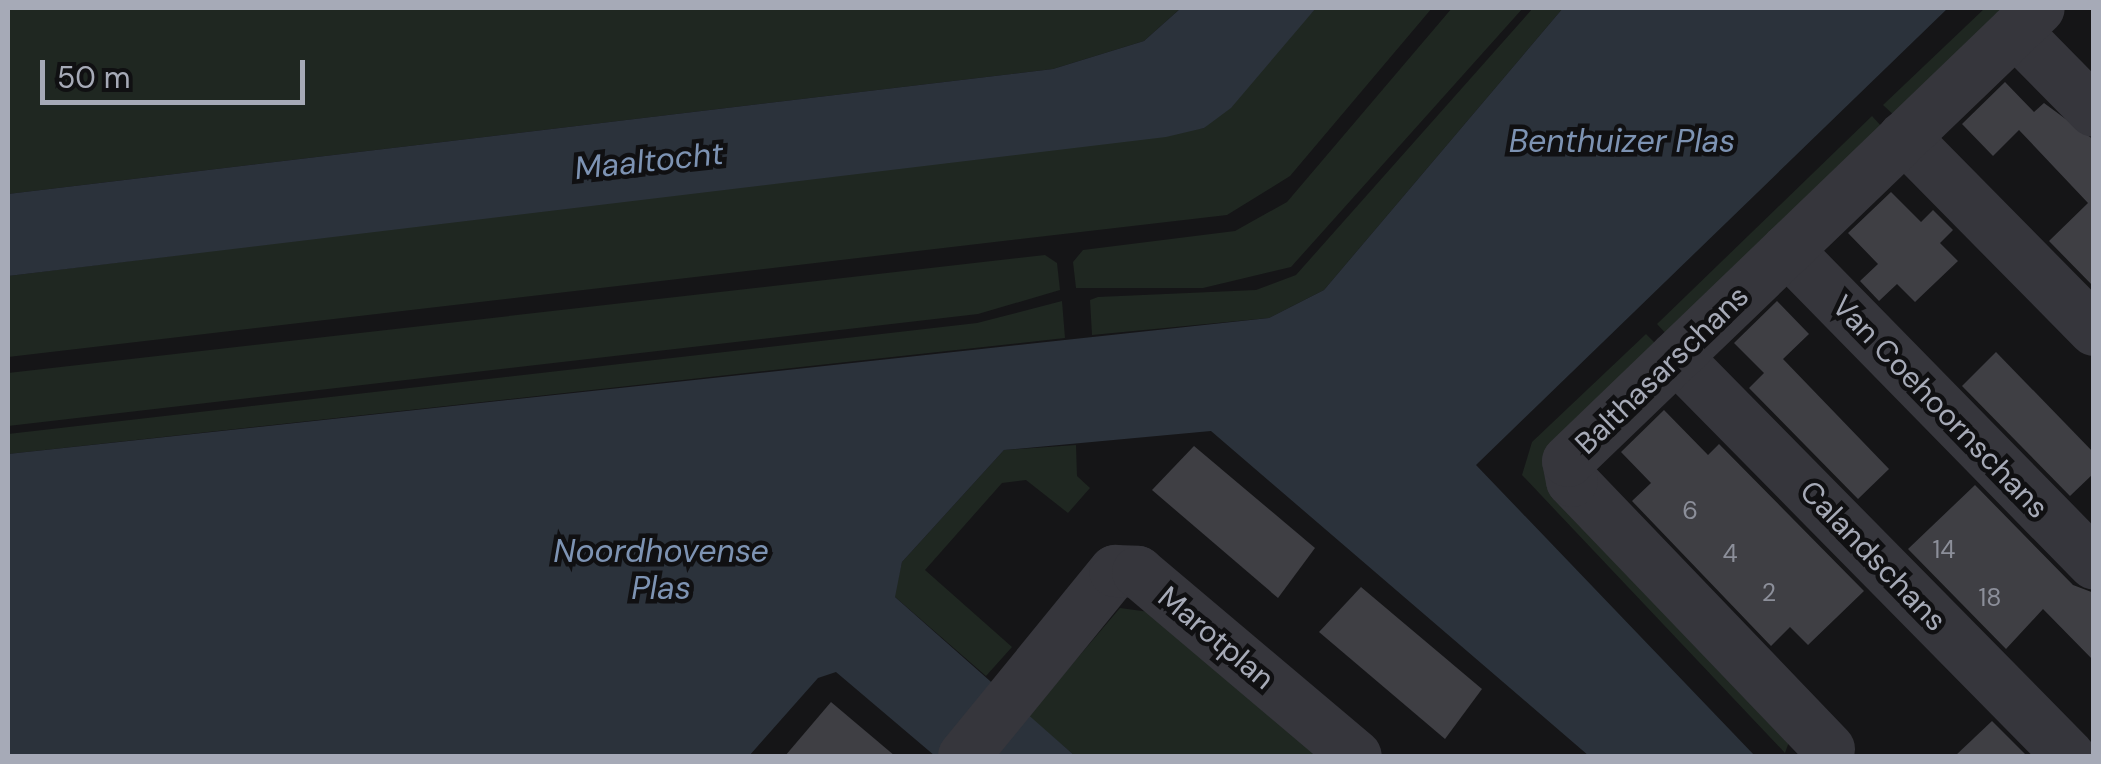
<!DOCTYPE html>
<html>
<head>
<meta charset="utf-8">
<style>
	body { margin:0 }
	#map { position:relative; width:2101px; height:764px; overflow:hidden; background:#151517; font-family:"DM Sans",sans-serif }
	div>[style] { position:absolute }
	.green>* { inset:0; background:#1f2721 }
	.water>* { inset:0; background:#2b323b }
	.building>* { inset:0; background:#3f3f44 }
	.minor>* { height:52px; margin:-26px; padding:0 26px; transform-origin:26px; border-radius:26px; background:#36363c }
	span { translate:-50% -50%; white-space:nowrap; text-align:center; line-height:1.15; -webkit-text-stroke:9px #101012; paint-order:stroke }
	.number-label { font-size:25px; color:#8c8f9a }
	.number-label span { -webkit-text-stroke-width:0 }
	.street-label { font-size:30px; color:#a6aab7 }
	.water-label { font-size:32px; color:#7d93b3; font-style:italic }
	.frame { position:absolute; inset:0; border:10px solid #a6aab7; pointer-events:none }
	.scale { position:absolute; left:40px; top:60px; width:265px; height:45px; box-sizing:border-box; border:5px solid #a6aab7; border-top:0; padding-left:12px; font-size:30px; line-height:35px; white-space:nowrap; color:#a6aab7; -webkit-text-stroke:8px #101012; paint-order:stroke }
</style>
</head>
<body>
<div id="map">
	<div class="green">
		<div style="clip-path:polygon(8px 8px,1181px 8px,1144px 41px,1053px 69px,8px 194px)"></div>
		<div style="clip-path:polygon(1316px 8px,1432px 8px,1290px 176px,1227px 215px,8px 357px,8px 276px,1204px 128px)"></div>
		<div style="clip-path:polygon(1452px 8px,1523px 8px,1291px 267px,1203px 288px,1076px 288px,1073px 262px,1083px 250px,1235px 231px,1287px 202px)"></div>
		<div style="clip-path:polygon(1533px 8px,1563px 8px,1324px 290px,1269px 318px,1092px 335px,1090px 300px,1098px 297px,1256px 290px,1296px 275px)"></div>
		<div style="clip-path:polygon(1985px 8px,2016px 8px,1897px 118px,1883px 105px)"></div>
		<div style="clip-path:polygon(1872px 116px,1883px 128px,1669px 337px,1657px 324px)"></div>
		<div style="clip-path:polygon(1045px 255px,1057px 263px,1060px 290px,978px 314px,8px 426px,8px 373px)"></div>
		<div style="clip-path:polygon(1062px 301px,1065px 338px,8px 454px,8px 434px,977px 323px)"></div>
		<div style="clip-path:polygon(1646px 334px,1659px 347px,1559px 452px,1789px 742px,1785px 753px,1522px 475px,1532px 442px)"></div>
		<div style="clip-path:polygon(1076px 445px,1077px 476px,1090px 488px,1068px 513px,1026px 480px,1002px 483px,925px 570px,1012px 647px,986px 676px,894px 596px,902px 562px,1004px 450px)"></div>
		<div style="clip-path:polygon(1120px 608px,1157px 613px,1327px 756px,1075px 756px,1028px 716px)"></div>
	</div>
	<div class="water">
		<div style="clip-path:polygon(1181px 8px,1316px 8px,1231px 108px,1204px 128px,1166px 137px,8px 276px,8px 194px,1053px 69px,1144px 41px)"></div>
		<div style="clip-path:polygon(1563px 8px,1948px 8px,1476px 465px,1755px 756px,1589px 756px,1211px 431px,1004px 450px,902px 562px,895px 597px,1075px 756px,935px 756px,836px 672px,818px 678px,749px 756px,8px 756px,8px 454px,1269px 318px,1324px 290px)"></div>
	</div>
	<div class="building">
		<div style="clip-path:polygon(2005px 82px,2034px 112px,2044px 103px,2094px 140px,2094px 287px,2049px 241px,2088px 203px,2019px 130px,1993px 156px,1962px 124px)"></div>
		<div style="clip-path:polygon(1891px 192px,1921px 222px,1933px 210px,1953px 230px,1940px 243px,1958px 261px,1915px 302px,1897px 284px,1879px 301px,1860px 281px,1878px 264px,1848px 233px)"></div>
		<div style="clip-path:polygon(1777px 301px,1809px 334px,1783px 359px,1889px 469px,1858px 499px,1749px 388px,1764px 373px,1734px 343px)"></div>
		<div style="clip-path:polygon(1996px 352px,2094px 453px,2094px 473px,2070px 496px,1962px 386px)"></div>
		<div style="clip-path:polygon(1664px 410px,1708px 455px,1719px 444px,1864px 591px,1808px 645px,1790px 627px,1771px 646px,1632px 501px,1651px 483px,1621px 452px)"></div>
		<div style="clip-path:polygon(1194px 446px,1315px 548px,1278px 598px,1152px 490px)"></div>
		<div style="clip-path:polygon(1975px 485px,2073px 585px,2094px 593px,2094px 661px,2043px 609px,2006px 649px,1908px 549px)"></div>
		<div style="clip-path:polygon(1361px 587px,1482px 689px,1445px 739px,1319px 632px)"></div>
		<div style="clip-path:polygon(831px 702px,895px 756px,785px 756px)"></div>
		<div style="clip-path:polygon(1992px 721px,2027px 756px,1955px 756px)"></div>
	</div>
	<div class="minor">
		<div style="left:2015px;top:31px;width:112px;rotate:45.4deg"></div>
		<div style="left:1904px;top:137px;width:271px;rotate:45.4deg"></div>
		<div style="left:1787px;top:250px;width:439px;rotate:45.6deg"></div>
		<div style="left:1676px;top:357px;width:560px;rotate:45.43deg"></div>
		<div style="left:1829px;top:749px;width:371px;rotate:-133.8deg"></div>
		<div style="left:1572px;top:481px;width:20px;rotate:-101deg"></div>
		<div style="left:1568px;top:461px;width:653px;rotate:-43.88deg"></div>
		<div style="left:964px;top:756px;width:239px;rotate:-50.8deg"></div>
		<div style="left:1115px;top:571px;width:23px;rotate:2deg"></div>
		<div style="left:1138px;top:572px;width:285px;rotate:40.2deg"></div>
	</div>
	<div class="number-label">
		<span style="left:1690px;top:511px">6</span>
		<span style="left:1944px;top:550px">14</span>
		<span style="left:1730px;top:554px">4</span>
		<span style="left:1769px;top:593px">2</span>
		<span style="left:1990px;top:598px">18</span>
	</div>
	<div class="street-label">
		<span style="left:1662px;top:370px;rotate:-44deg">Balthasarschans</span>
		<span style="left:1940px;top:407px;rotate:46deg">Van Coehoornschans</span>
		<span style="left:1873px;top:556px;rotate:46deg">Calandschans</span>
		<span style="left:1216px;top:638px;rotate:40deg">Marotplan</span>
	</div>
	<div class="water-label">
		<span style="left:1622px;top:141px">Benthuizer Plas</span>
		<span style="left:649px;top:161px;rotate:-6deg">Maaltocht</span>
		<span style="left:661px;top:570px">Noordhovense<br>Plas</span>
	</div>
	<div class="frame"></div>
	<div class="scale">50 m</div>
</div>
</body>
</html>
